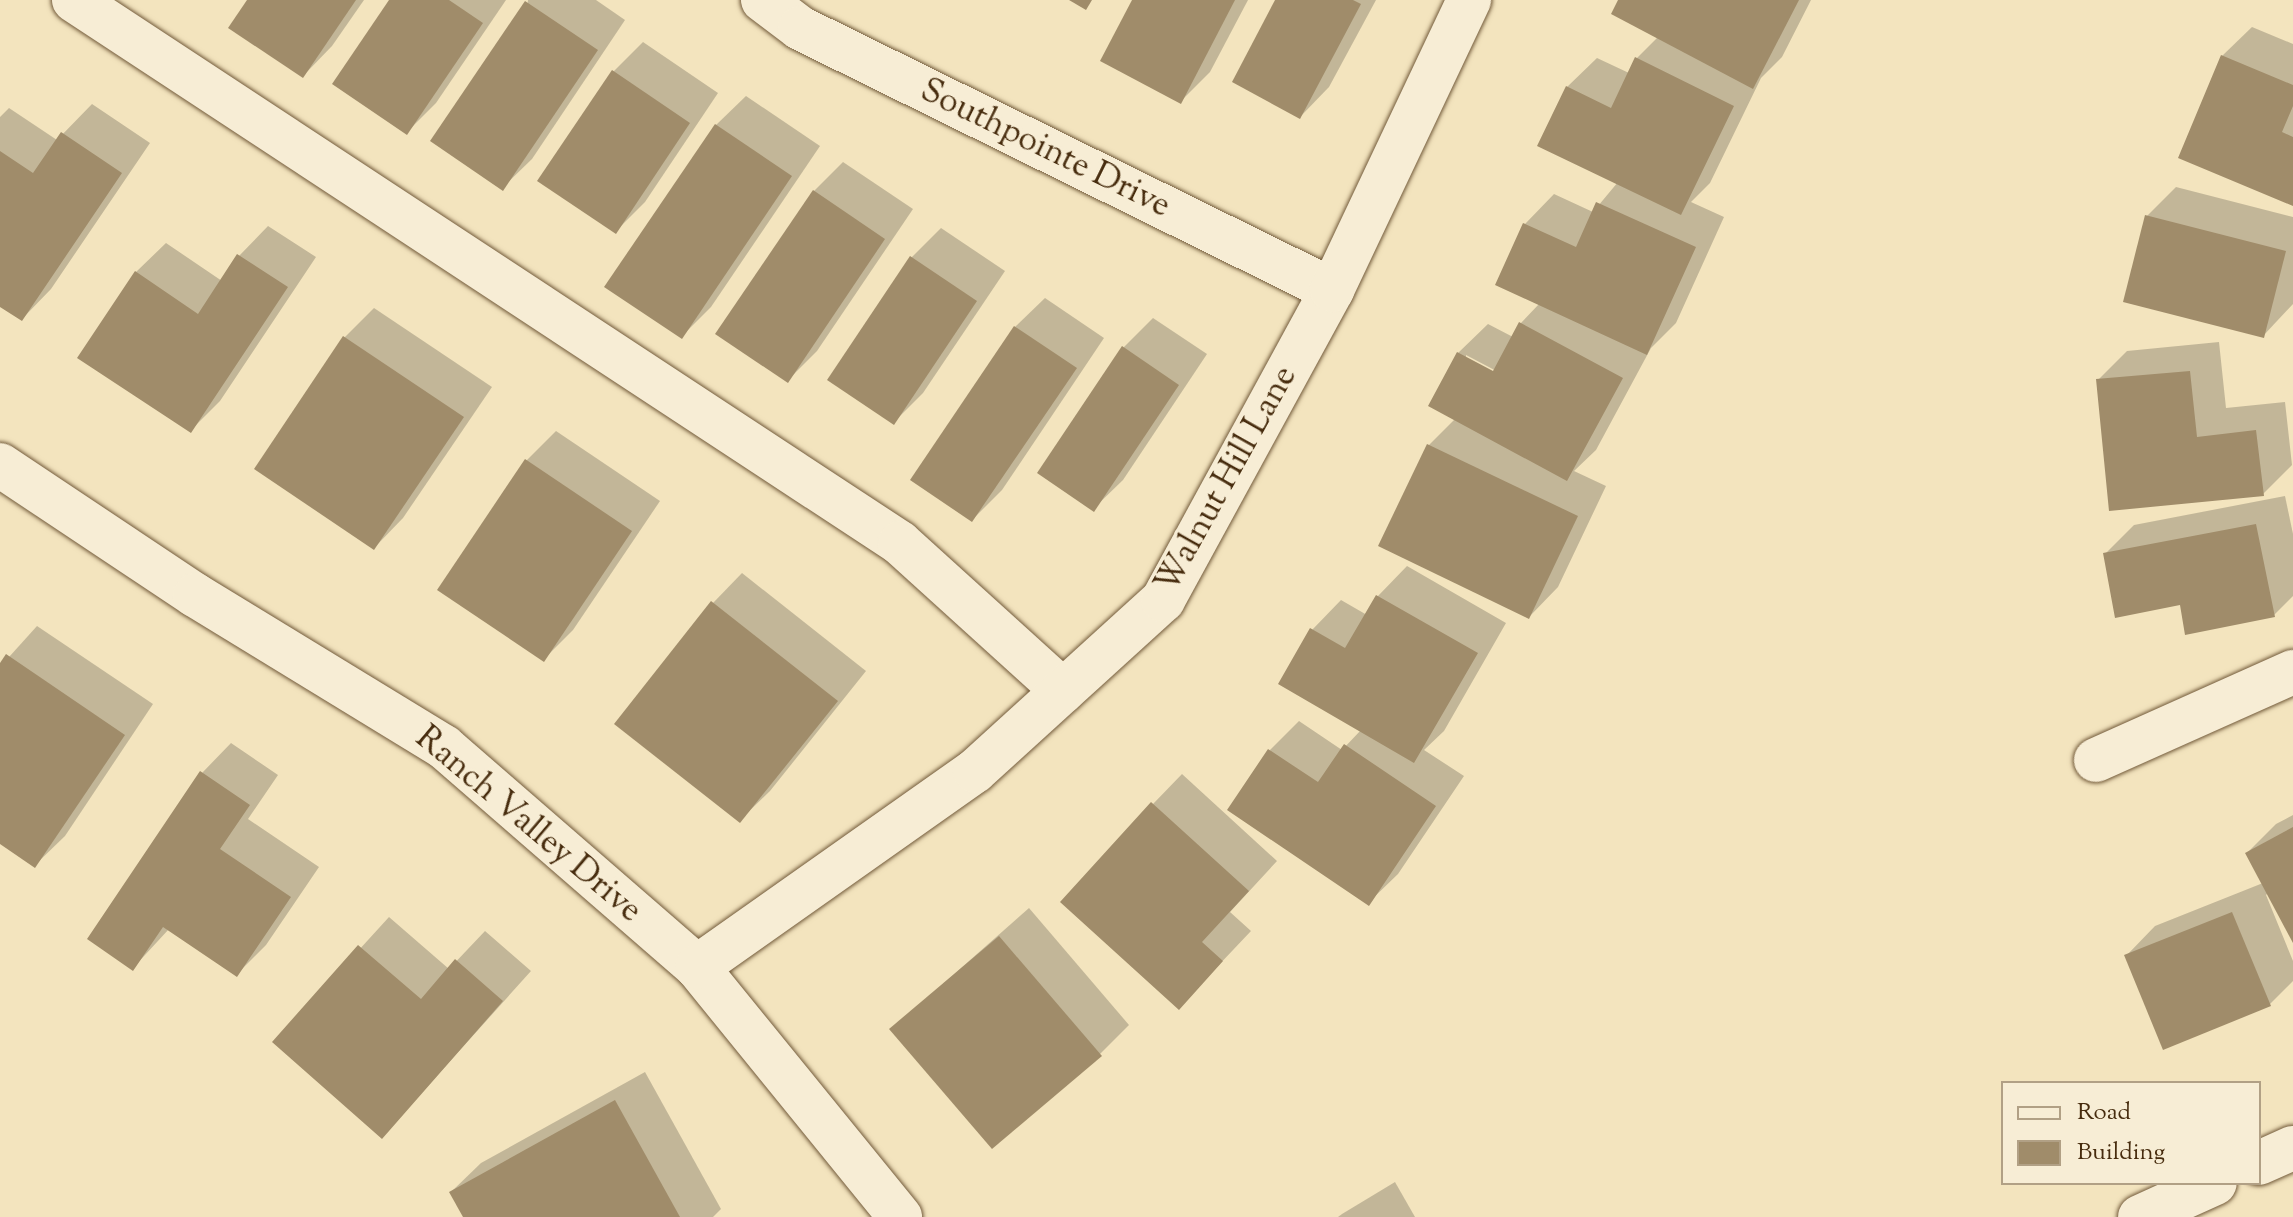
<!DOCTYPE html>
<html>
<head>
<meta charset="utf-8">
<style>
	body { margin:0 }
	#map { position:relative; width:2293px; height:1217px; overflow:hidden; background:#f3e4be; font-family:"Sorts Mill Goudy",serif }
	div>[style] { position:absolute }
	.shadow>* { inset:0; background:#0003 }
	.building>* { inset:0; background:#a08c6a }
	.roads { filter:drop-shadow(0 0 2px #725a3a) drop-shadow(0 0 2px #725a3a) }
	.minor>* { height:44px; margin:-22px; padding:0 22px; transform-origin:22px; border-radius:22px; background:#f7edd5 }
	span { translate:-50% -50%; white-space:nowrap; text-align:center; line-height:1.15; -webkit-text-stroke:6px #f7edd5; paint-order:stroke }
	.street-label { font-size:34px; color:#472c0e }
	.legend { position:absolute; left:2001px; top:1081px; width:260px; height:104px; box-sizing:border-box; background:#f7edd5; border:2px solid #b1a085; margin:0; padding:10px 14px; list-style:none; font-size:24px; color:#472c0e }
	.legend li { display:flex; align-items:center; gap:16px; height:40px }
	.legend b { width:40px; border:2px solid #b1a085 }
</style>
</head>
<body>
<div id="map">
	<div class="shadow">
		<div style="clip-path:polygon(249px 0,364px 0,332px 46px,303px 76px)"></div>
		<div style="clip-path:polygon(392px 0,506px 0,436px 103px,407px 132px)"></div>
		<div style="clip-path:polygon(528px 0,596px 0,625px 20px,532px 159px,502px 188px)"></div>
		<div style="clip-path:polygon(1134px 0,1248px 0,1210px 72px,1181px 101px)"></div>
		<div style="clip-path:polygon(1278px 0,1376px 0,1329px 87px,1300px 117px)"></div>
		<div style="clip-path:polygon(evenodd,1621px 0,1811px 0,1782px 57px,1761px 78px,1710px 183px,1691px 202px,1724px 217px,1676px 323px,1651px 348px,1596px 450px,1574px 471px,1606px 486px,1558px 587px,1529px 617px,1380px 545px,1429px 445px,1455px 419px,1458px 353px,1488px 324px,1513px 337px,1521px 323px,1540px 303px,1498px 284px,1525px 224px,1554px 194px,1593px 212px,1618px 182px,1567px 87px,1597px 58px,1629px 73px,1636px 59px,1658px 37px,1621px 0,1466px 355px,1502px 374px,1500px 378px,1466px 359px,1466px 355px)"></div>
		<div style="clip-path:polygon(2252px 27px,2293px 44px,2293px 204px,2222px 56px)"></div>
		<div style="clip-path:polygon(643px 42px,718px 93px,645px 202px,616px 231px,613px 72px)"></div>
		<div style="clip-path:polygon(746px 96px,820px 146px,711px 307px,681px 337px,716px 125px)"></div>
		<div style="clip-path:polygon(92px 104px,150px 143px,51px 289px,22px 319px,0 304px,0 117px,9px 108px,57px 140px)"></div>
		<div style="clip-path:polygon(843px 162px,913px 209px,817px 351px,788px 380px,814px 191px)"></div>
		<div style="clip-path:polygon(2176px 187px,2293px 217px,2293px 304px,2263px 336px,2147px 216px)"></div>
		<div style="clip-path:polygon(268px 226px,316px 257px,220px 401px,191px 430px,136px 272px,166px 243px,222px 281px,239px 256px)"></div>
		<div style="clip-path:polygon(941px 228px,1005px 271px,923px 393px,894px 422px,829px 379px,912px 257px)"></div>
		<div style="clip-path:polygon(1045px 298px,1104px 338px,1002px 490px,972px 520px,912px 479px,1015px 327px)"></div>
		<div style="clip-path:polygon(374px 308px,492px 387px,403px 518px,374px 548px,256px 468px,345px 337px)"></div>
		<div style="clip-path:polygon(1153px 318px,1207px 354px,1123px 480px,1093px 509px,1124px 347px)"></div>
		<div style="clip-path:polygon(2219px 342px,2226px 408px,2285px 402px,2292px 465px,2263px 494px,2098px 380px,2127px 351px)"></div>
		<div style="clip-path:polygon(556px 431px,660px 501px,573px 630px,543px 660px,439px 590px,527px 460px)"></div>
		<div style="clip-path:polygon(2285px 496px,2293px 534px,2293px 596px,2274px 615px,2181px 603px,2105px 554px,2134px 525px)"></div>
		<div style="clip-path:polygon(1407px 566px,1506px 623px,1444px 731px,1424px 750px,1464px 776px,1398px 874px,1368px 903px,1230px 810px,1270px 750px,1299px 721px,1342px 750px,1361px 730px,1312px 630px,1341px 600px,1367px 615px,1378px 596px)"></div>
		<div style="clip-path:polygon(742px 573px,866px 671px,770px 791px,740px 820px,713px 603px)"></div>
		<div style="clip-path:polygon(37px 626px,153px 704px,65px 836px,35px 865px,0 841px,0 667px)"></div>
		<div style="clip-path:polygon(231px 743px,278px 775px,248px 819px,319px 867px,266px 945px,237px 974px,169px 929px,133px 968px,202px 773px)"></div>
		<div style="clip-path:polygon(1182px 774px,1277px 861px,1230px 912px,1251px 931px,1179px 1007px,1153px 804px)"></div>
		<div style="clip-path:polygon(2293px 815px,2293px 939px,2268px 893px,2266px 895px,2293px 961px,2293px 981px,2269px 1005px,2126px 956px,2155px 926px,2263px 883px,2247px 853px,2276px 824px)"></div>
		<div style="clip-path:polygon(1029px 908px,1129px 1025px,1100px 1054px,892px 1029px)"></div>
		<div style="clip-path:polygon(389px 917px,449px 969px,485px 931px,531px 971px,382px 1137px,275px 1042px)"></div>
		<div style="clip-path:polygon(645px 1072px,721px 1209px,713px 1217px,466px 1217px,451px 1192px,481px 1163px)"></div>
		<div style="clip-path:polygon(1395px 1182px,1415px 1217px,1338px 1217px,1342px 1214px)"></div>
	</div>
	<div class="building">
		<div style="clip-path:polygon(247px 0,356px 0,303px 78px,228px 28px)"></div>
		<div style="clip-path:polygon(389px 0,449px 0,483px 23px,407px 135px,332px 84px)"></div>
		<div style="clip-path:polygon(1069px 0,1092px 0,1086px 10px)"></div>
		<div style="clip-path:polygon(1132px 0,1235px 0,1181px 104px,1100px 61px)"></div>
		<div style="clip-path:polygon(1275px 0,1353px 0,1361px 4px,1300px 119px,1232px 82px)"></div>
		<div style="clip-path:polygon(1618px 0,1799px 0,1753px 89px,1611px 14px)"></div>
		<div style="clip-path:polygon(525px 1px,598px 50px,503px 191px,430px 141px)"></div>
		<div style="clip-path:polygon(2221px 55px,2293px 85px,2293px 106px,2282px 132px,2293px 137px,2293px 206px,2178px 158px)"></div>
		<div style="clip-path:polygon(1635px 57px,1734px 106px,1681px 215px,1537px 146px,1566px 86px,1611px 108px)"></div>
		<div style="clip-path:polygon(612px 70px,690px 123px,616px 234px,537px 181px)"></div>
		<div style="clip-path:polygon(715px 124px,792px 176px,682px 339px,604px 287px)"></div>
		<div style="clip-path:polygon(61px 132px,122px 173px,22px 321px,0 307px,0 151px,33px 173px)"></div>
		<div style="clip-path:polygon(813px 190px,885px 239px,788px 383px,715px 334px)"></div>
		<div style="clip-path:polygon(1596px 202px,1696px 247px,1647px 355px,1495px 285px,1523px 223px,1576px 247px)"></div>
		<div style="clip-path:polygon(2145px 215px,2286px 251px,2264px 338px,2123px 302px)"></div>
		<div style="clip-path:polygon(237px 254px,288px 287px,191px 433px,77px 358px,135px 271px,198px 314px)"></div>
		<div style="clip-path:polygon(910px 256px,977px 301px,894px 425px,827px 380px)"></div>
		<div style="clip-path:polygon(1519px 322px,1623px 378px,1567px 481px,1428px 406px,1457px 352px,1493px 371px)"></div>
		<div style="clip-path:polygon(1014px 326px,1077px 368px,972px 522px,910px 480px)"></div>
		<div style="clip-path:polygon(343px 336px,464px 417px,374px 550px,254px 469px)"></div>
		<div style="clip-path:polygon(1122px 346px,1179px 385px,1094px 512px,1037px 473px)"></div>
		<div style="clip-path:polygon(2190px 371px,2197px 437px,2256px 430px,2264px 496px,2109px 511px,2096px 379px)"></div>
		<div style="clip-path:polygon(1427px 444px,1578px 516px,1529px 619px,1378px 546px)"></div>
		<div style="clip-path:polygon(525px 459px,632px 531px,544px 662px,437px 590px)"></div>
		<div style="clip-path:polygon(2256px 524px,2275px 617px,2185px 635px,2180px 605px,2115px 618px,2103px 553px)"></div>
		<div style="clip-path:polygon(1376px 595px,1478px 653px,1414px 763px,1278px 684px,1310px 628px,1345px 648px)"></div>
		<div style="clip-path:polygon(711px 601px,838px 701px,740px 823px,614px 724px)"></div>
		<div style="clip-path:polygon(6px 654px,125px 735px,35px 868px,0 844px,0 663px)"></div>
		<div style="clip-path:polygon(1344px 744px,1436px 806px,1369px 906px,1227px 810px,1268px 749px,1318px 782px)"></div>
		<div style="clip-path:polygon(200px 771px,250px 805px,220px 849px,291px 897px,237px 977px,163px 927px,133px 971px,87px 939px)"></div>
		<div style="clip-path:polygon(1151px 802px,1249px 891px,1202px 942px,1223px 961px,1179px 1010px,1060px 902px)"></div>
		<div style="clip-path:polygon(2293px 827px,2293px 943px,2245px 853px)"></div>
		<div style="clip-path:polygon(2232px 912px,2271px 1006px,2163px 1050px,2124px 955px)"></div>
		<div style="clip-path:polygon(999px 936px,1102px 1056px,992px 1149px,889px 1029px)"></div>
		<div style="clip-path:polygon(358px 945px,421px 999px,455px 959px,503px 1001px,382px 1139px,272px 1042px)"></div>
		<div style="clip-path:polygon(615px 1100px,680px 1217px,463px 1217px,449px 1192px)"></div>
	</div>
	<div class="roads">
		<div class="minor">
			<div style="left:74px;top:0;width:988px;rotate:33.32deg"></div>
			<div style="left:900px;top:543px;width:220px;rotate:42.2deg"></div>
			<div style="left:763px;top:0;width:46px;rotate:37.1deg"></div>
			<div style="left:800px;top:28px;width:593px;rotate:26.22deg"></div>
			<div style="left:0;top:465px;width:234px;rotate:33.7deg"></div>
			<div style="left:195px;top:595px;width:292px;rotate:31.4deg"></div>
			<div style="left:444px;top:747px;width:335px;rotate:41deg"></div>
			<div style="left:697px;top:967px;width:322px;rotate:50.9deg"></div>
			<div style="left:2096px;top:760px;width:216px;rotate:-24.1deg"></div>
			<div style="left:697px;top:967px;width:340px;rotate:-35.2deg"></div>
			<div style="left:975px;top:771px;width:254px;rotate:-42.3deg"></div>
			<div style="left:1163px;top:600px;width:353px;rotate:-61.4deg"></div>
			<div style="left:1332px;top:290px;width:321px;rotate:-64.7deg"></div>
			<div style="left:2259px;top:1163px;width:37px;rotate:-24deg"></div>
			<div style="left:2140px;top:1217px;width:82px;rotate:-24.4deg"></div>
		</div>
	</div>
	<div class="street-label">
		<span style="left:1045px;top:149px;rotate:26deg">Southpointe Drive</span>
		<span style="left:1227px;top:480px;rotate:-61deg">Walnut Hill Lane</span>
		<span style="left:528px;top:825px;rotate:40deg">Ranch Valley Drive</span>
	</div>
	<ul class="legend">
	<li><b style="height:10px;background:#f7edd5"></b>Road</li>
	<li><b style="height:22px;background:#a08c6a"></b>Building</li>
	</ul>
</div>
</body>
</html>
